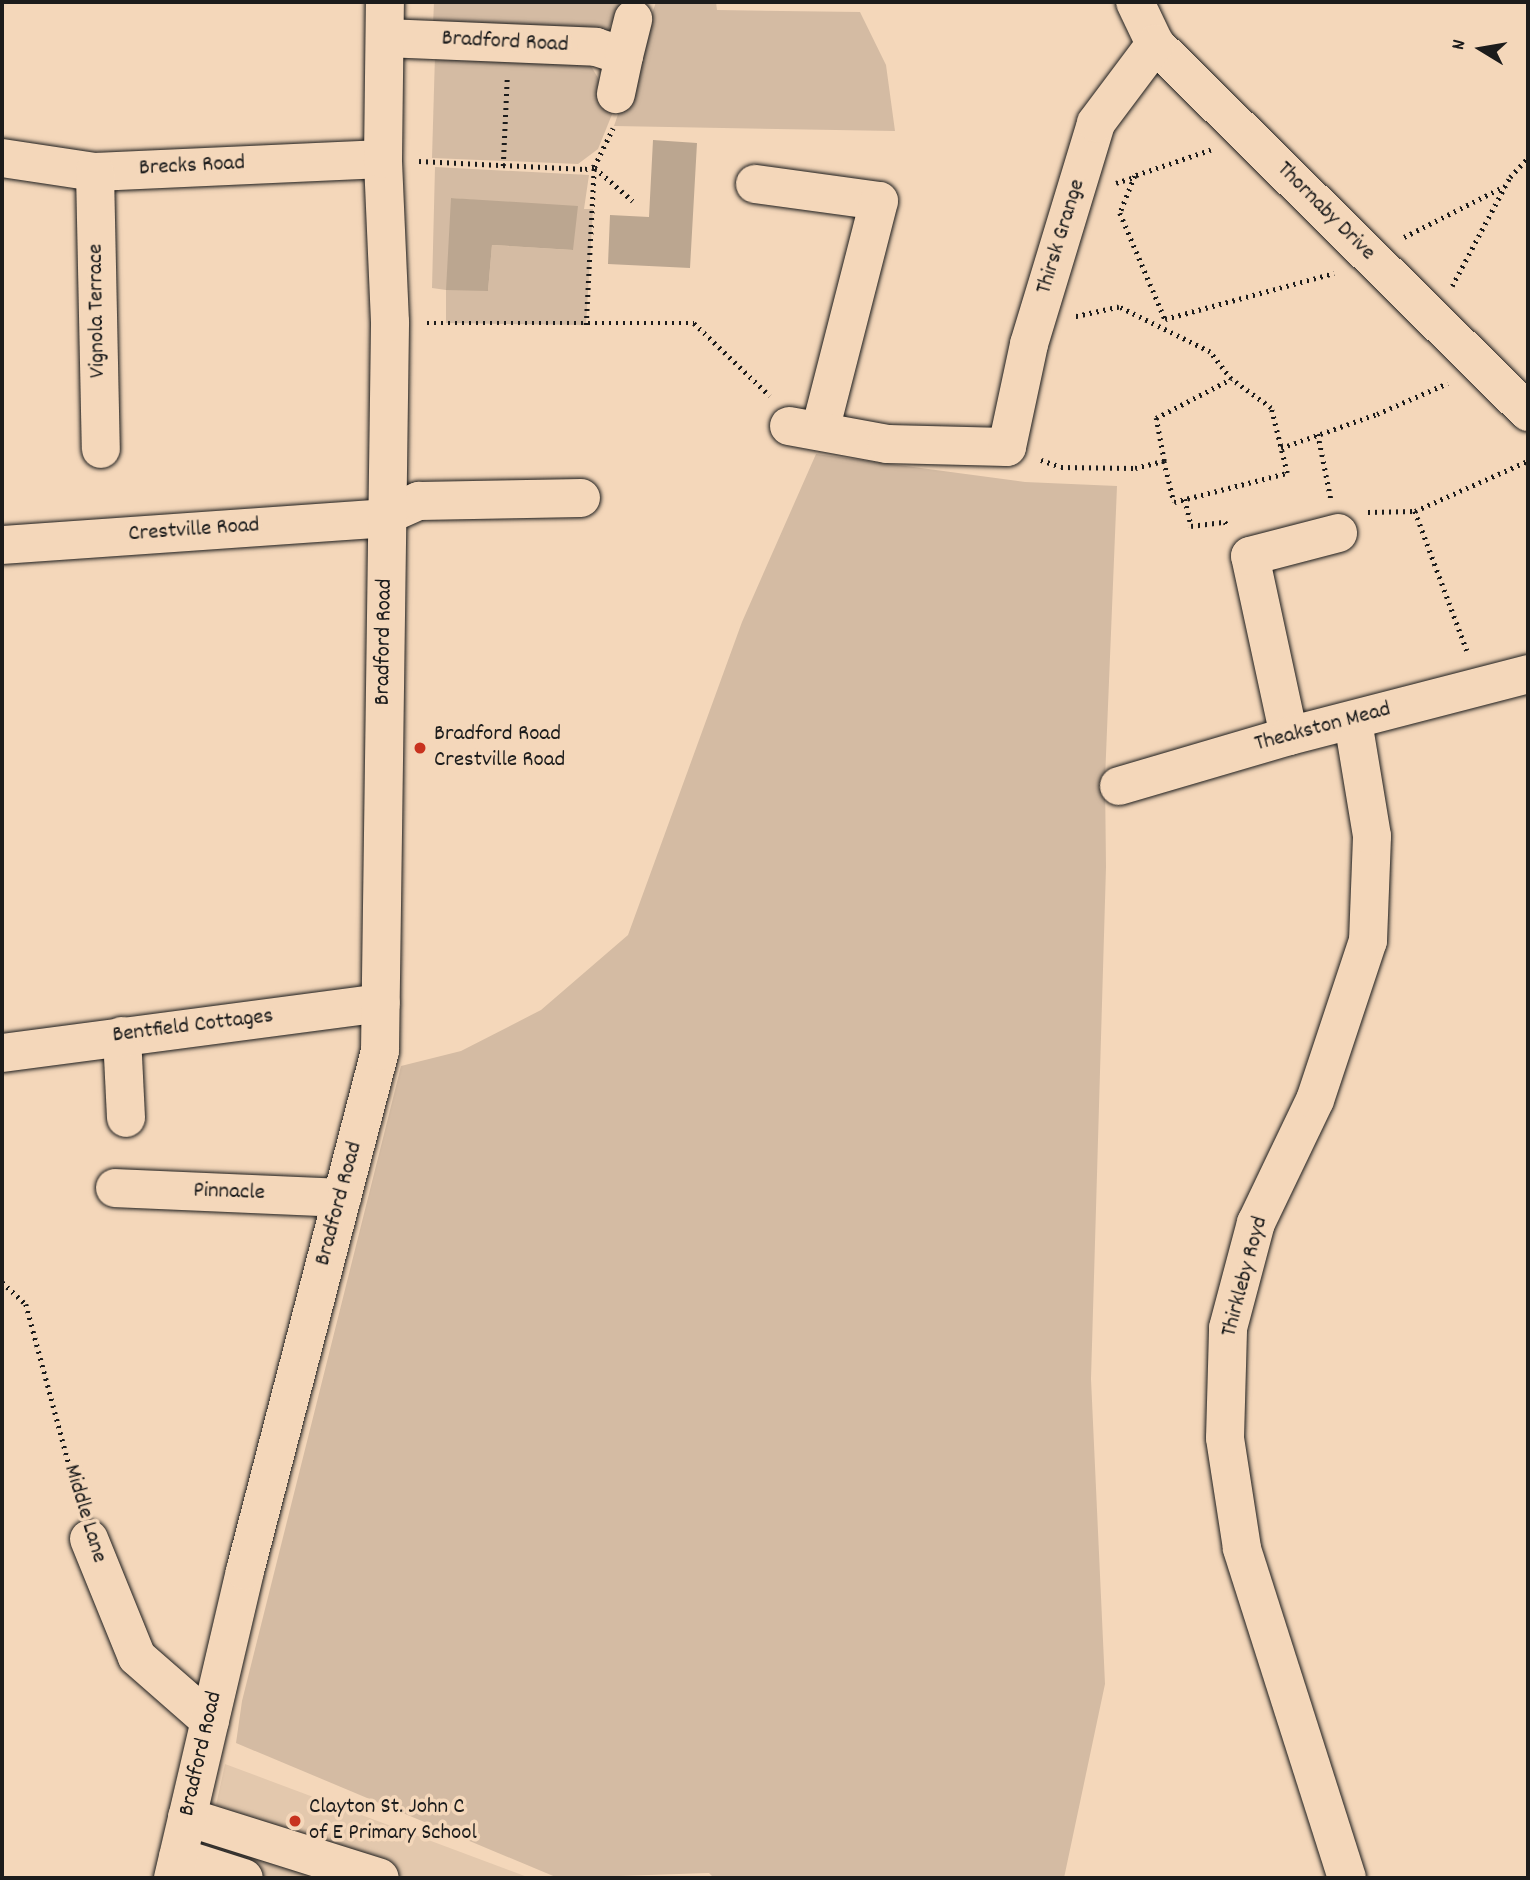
<!DOCTYPE html>
<html>
<head>
<meta charset="utf-8">
<style>
	body { margin:0 }
	#map { position:relative; width:1530px; height:1880px; overflow:hidden; background:#f4d7ba; font-family:Dekko,sans-serif }
	div>[style] { position:absolute }
	.built>* { inset:0; background:#e3c8ad }
	.green>* { inset:0; background:#d4bba3 }
	.building>* { inset:0; background:#bba690 }
	.path>* { height:4.5px; margin-top:-2.25px; transform-origin:0; background:repeating-linear-gradient(90deg,#1c1c1c 0 2px,transparent 0 7px) }
	.roads { filter:drop-shadow(0 0 2px #1c1c1c) drop-shadow(0 0 2px #1c1c1c) }
	.minor>* { height:38px; margin:-19px; padding:0 19px; transform-origin:19px; border-radius:19px; background:#f4d7ba }
	.dots>* { width:19px; height:19px; translate:-50% -50%; box-sizing:border-box; border:4px solid #f4d7ba; border-radius:50% }
	span { translate:-50% -50%; white-space:nowrap; text-align:center; line-height:1.15; -webkit-text-stroke:7px #f4d7ba; paint-order:stroke }
	.street-label { font-size:23px; color:#1c1c1c }
	.poi-label { font-size:23px; color:#1c1c1c }
	.left { translate:0 -50%; text-align:left }
	.frame { position:absolute; inset:0; border:4px solid #1c1c1c; pointer-events:none }
	.north { position:absolute; left:1446px; top:14px; width:70px; height:70px; -webkit-text-stroke:5px #f4d7ba; paint-order:stroke; rotate:281deg; font-size:19px; font-weight:700; line-height:28px; text-align:center; color:#1c1c1c }
	.north::after { content:''; display:block; margin:auto; width:24px; height:32px; background:#1c1c1c; clip-path:polygon(50% 0,100% 100%,50% 72%,0 100%) }
</style>
</head>
<body>
<div id="map">
	<div class="built">
		<div style="clip-path:polygon(225px 1764px,530px 1878px,200px 1878px)"></div>
	</div>
	<div class="green">
		<div style="clip-path:polygon(434px 2px,625px 2px,607px 31px,433px 26px)"></div>
		<div style="clip-path:polygon(656px 2px,716px 2px,717px 10px,860px 12px,886px 65px,895px 131px,614px 126px)"></div>
		<div style="clip-path:polygon(435px 55px,591px 66px,615px 107px,598px 149px,578px 164px,432px 158px)"></div>
		<div style="clip-path:polygon(evenodd,435px 167px,589px 175px,584px 209px,593px 209px,586px 325px,446px 323px,446px 290px,432px 288px,435px 167px,451px 198px,576px 209px,572px 250px,492px 245px,488px 291px,451px 198px)"></div>
		<div style="clip-path:polygon(816px 454px,1025px 482px,1117px 486px,1105px 779px,1106px 867px,1091px 1379px,1105px 1684px,1064px 1878px,714px 1878px,709px 1873px,558px 1878px,236px 1743px,242px 1701px,401px 1066px,461px 1051px,541px 1010px,628px 935px,742px 622px)"></div>
	</div>
	<div class="building">
		<div style="clip-path:polygon(653px 140px,697px 143px,690px 268px,608px 264px,610px 215px,649px 217px)"></div>
		<div style="clip-path:polygon(451px 198px,578px 206px,573px 250px,492px 245px,488px 291px,446px 290px)"></div>
	</div>
	<div class="path">
		<div style="left:1211px;top:150px;width:80px;rotate:161.1deg"></div>
		<div style="left:1135px;top:176px;width:40px;rotate:112deg"></div>
		<div style="left:1120px;top:213px;width:115px;rotate:67deg"></div>
		<div style="left:1165px;top:319px;width:175px;rotate:-15.2deg"></div>
		<div style="left:419px;top:161px;width:166px;rotate:2.8deg"></div>
		<div style="left:585px;top:169px;width:9px;rotate:-13deg"></div>
		<div style="left:594px;top:167px;width:43px;rotate:-64deg"></div>
		<div style="left:503px;top:166px;width:87px;rotate:-87.4deg"></div>
		<div style="left:595px;top:168px;width:50px;rotate:41deg"></div>
		<div style="left:1116px;top:183px;width:19px;rotate:-18deg"></div>
		<div style="left:1404px;top:237px;width:113px;rotate:-26.8deg"></div>
		<div style="left:1452px;top:286px;width:123px;rotate:-62deg"></div>
		<div style="left:1510px;top:177px;width:26px;rotate:-47deg"></div>
		<div style="left:427px;top:323px;width:267px"></div>
		<div style="left:694px;top:323px;width:105px;rotate:43.8deg"></div>
		<div style="left:586px;top:325px;width:158px;rotate:-87.1deg"></div>
		<div style="left:1318px;top:434px;width:66px;rotate:78.7deg"></div>
		<div style="left:1281px;top:448px;width:102px;rotate:-19.5deg"></div>
		<div style="left:1377px;top:414px;width:77px;rotate:-23.6deg"></div>
		<div style="left:1041px;top:460px;width:21px;rotate:19deg"></div>
		<div style="left:1061px;top:467px;width:74px;rotate:0.8deg"></div>
		<div style="left:1135px;top:468px;width:30px;rotate:-14deg"></div>
		<div style="left:1164px;top:461px;width:42px;rotate:76.3deg"></div>
		<div style="left:1174px;top:502px;width:117px;rotate:-14.4deg"></div>
		<div style="left:1287px;top:473px;width:67px;rotate:-103.8deg"></div>
		<div style="left:1271px;top:408px;width:49px;rotate:-144.1deg"></div>
		<div style="left:1231px;top:379px;width:34px;rotate:-128deg"></div>
		<div style="left:1210px;top:352px;width:102px;rotate:-153.7deg"></div>
		<div style="left:1119px;top:307px;width:46px;rotate:167.5deg"></div>
		<div style="left:1164px;top:461px;width:44px;rotate:-100.5deg"></div>
		<div style="left:1156px;top:418px;width:85px;rotate:-27.5deg"></div>
		<div style="left:1185px;top:499px;width:28px;rotate:77deg"></div>
		<div style="left:1191px;top:526px;width:34px;rotate:-7deg"></div>
		<div style="left:1225px;top:522px;width:6px;rotate:51deg"></div>
		<div style="left:1415px;top:511px;width:149px;rotate:69.6deg"></div>
		<div style="left:1368px;top:512px;width:47px;rotate:-1.2deg"></div>
		<div style="left:1415px;top:511px;width:124px;rotate:-23.9deg"></div>
		<div style="left:2px;top:1282px;width:33px;rotate:43deg"></div>
		<div style="left:26px;top:1304px;width:208px;rotate:75deg"></div>
	</div>
	<div class="roads">
		<div class="minor">
			<div style="left:1135px;top:2px;width:47px;rotate:64.5deg"></div>
			<div style="left:1155px;top:44px;width:524px;rotate:44.61deg"></div>
			<div style="left:385px;top:38px;width:211px;rotate:2.4deg"></div>
			<div style="left:596px;top:47px;width:29px;rotate:18deg"></div>
			<div style="left:624px;top:56px;width:39px;rotate:102deg"></div>
			<div style="left:624px;top:56px;width:38px;rotate:-76deg"></div>
			<div style="left:2px;top:158px;width:94px;rotate:8.6deg"></div>
			<div style="left:95px;top:172px;width:288px;rotate:-2.6deg"></div>
			<div style="left:95px;top:172px;width:277px;rotate:88.8deg"></div>
			<div style="left:755px;top:184px;width:125px;rotate:7.8deg"></div>
			<div style="left:879px;top:201px;width:237px;rotate:104.4deg"></div>
			<div style="left:789px;top:426px;width:100px;rotate:10.4deg"></div>
			<div style="left:887px;top:444px;width:120px;rotate:1.4deg"></div>
			<div style="left:1007px;top:447px;width:105px;rotate:-77.9deg"></div>
			<div style="left:1029px;top:344px;width:231px;rotate:-73.1deg"></div>
			<div style="left:1096px;top:123px;width:99px;rotate:-53.2deg"></div>
			<div style="left:387px;top:515px;width:35px;rotate:-24deg"></div>
			<div style="left:419px;top:501px;width:162px;rotate:-1.1deg"></div>
			<div style="left:2px;top:545px;width:386px;rotate:-4deg"></div>
			<div style="left:1289px;top:736px;width:184px;rotate:-102.2deg"></div>
			<div style="left:1250px;top:556px;width:91px;rotate:-14.6deg"></div>
			<div style="left:1119px;top:786px;width:177px;rotate:-16.4deg"></div>
			<div style="left:1289px;top:736px;width:247px;rotate:-14.5deg"></div>
			<div style="left:122px;top:1036px;width:82px;rotate:87.2deg"></div>
			<div style="left:2px;top:1053px;width:382px;rotate:-7.5deg"></div>
			<div style="left:115px;top:1188px;width:227px;rotate:2.5deg"></div>
			<div style="left:89px;top:1539px;width:127px;rotate:67.9deg"></div>
			<div style="left:137px;top:1657px;width:97px;rotate:41.2deg"></div>
			<div style="left:187px;top:1817px;width:202px;rotate:17.5deg"></div>
			<div style="left:178px;top:1857px;width:69px;rotate:17.7deg"></div>
			<div style="left:173px;top:1878px;width:315px;rotate:-76.8deg"></div>
			<div style="left:245px;top:1571px;width:537px;rotate:-75.45deg"></div>
			<div style="left:380px;top:1051px;width:729px;rotate:-89.21deg"></div>
			<div style="left:390px;top:322px;width:163px;rotate:-92.5deg"></div>
			<div style="left:383px;top:159px;width:157px;rotate:-89.3deg"></div>
			<div style="left:1347px;top:1878px;width:346px;rotate:-107.7deg"></div>
			<div style="left:1242px;top:1548px;width:111px;rotate:-98.8deg"></div>
			<div style="left:1225px;top:1438px;width:110px;rotate:-88.4deg"></div>
			<div style="left:1228px;top:1328px;width:109px;rotate:-75.1deg"></div>
			<div style="left:1256px;top:1223px;width:136px;rotate:-64.4deg"></div>
			<div style="left:1315px;top:1100px;width:168px;rotate:-71.6deg"></div>
			<div style="left:1368px;top:941px;width:105px;rotate:-87.8deg"></div>
			<div style="left:1372px;top:836px;width:117px;rotate:-99.4deg"></div>
		</div>
	</div>
	<div class="dots">
		<div style="left:420px;top:748px;background:#c8321e"></div>
		<div style="left:295px;top:1821px;background:#c8321e"></div>
	</div>
	<div class="street-label">
		<span style="left:505px;top:43px;rotate:3deg">Bradford Road</span>
		<span style="left:192px;top:167px;rotate:-3deg">Brecks Road</span>
		<span style="left:1325px;top:212px;rotate:45deg">Thornaby Drive</span>
		<span style="left:1062px;top:237px;rotate:-73deg">Thirsk Grange</span>
		<span style="left:98px;top:311px;rotate:-91deg">Vignola Terrace</span>
		<span style="left:194px;top:531px;rotate:-4deg">Crestville Road</span>
		<span style="left:385px;top:642px;rotate:-89deg">Bradford Road</span>
		<span style="left:1323px;top:728px;rotate:-15deg">Theakston Mead</span>
		<span style="left:193px;top:1027px;rotate:-7deg">Bentfield Cottages</span>
		<span style="left:229px;top:1193px;rotate:2deg">Pinnacle</span>
		<span style="left:340px;top:1204px;rotate:-75deg">Bradford Road</span>
		<span style="left:1246px;top:1277px;rotate:-75deg">Thirkleby Royd</span>
		<span style="left:84px;top:1514px;rotate:73deg">Middle Lane</span>
		<span style="left:202px;top:1754px;rotate:-77deg">Bradford Road</span>
	</div>
	<div class="poi-label">
		<span class="left" style="left:434px;top:748px">Bradford Road<br>Crestville Road</span>
		<span class="left" style="left:309px;top:1821px">Clayton St. John C<br>of E Primary School</span>
	</div>
	<div class="frame"></div>
	<div class="north">N</div>
</div>
</body>
</html>
